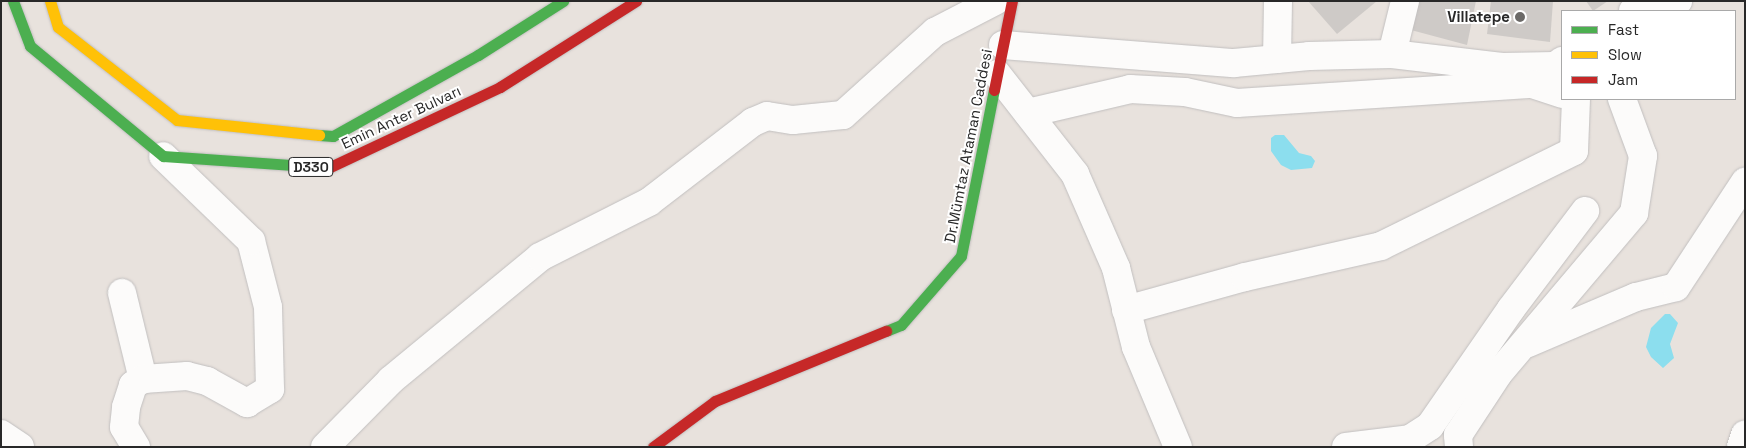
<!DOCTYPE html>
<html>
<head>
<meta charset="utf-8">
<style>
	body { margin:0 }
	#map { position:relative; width:1746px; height:448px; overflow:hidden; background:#e8e2dd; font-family:"Space Grotesk",sans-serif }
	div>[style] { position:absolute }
	.water>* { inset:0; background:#8cdeee }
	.building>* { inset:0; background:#cecac7 }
	.roads { filter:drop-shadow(0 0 1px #c1bfbf) drop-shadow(0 0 1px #c1bfbf) }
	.street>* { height:28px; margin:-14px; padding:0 14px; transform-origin:14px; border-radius:14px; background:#fcfbfa }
	.fast>* { height:11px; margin:-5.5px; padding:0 5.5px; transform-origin:5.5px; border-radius:5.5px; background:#4caf50 }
	.slow>* { height:11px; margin:-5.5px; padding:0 5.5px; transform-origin:5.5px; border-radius:5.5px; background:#ffc107 }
	.jam>* { height:11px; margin:-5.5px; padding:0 5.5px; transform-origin:5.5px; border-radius:5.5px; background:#c62828 }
	.dots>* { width:14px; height:14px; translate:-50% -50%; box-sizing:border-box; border:2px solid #fff; border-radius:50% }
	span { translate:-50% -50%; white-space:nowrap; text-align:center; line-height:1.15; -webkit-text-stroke:4px #fff; paint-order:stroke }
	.shield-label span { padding:1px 4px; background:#fff; border:1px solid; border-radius:4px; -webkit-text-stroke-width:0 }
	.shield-label { font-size:14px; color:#282828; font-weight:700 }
	.poi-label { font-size:15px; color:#282828; font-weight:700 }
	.right { translate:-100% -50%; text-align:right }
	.street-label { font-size:15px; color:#282828 }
	.frame { position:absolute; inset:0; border:2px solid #282828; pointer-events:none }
	.legend { position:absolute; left:1561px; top:10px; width:175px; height:90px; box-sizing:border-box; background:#fff; border:1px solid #a9a9a9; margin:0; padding:6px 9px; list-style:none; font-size:15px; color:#282828 }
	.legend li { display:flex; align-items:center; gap:10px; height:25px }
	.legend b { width:25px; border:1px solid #a9a9a9 }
</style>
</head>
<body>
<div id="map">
	<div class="water">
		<div style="clip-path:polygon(1275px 135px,1284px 135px,1299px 153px,1311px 156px,1315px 161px,1312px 168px,1291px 170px,1281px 165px,1271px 151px,1271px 138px)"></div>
		<div style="clip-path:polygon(1665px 314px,1670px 314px,1678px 323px,1670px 344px,1674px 358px,1663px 368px,1651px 357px,1646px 347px,1651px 328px)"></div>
	</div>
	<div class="building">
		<div style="clip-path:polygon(1308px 1px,1377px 1px,1337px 34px)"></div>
		<div style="clip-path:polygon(1417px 1px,1476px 1px,1467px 45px,1411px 30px)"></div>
		<div style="clip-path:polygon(1491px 1px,1553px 1px,1550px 42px,1487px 34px)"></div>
		<div style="clip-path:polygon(1586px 1px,1608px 1px,1593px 11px)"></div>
	</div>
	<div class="roads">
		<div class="street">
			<div style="left:1633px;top:11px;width:14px;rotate:-45deg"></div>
			<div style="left:1667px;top:11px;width:15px;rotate:-42deg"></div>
			<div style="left:1003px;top:45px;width:232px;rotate:4.5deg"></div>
			<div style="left:1234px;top:63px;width:75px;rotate:-5.3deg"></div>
			<div style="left:1309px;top:56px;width:83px;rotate:-1.4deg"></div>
			<div style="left:1392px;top:54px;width:111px;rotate:6.7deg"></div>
			<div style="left:1502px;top:67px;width:53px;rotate:-1.1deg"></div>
			<div style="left:1555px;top:66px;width:9px;rotate:-36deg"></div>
			<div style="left:1392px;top:54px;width:55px;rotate:-76.2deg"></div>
			<div style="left:1277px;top:59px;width:58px;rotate:-89deg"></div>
			<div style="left:997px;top:74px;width:127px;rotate:52deg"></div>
			<div style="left:1075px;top:174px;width:103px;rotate:66.4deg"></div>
			<div style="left:1116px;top:268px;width:81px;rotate:75.8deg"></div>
			<div style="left:1136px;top:347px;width:108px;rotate:67.2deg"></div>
			<div style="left:1028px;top:113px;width:105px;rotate:-13.2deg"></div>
			<div style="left:1130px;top:89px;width:55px;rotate:3.1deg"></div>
			<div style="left:1185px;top:92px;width:53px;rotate:11.9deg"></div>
			<div style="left:1237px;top:103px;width:296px;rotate:-3.7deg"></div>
			<div style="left:1532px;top:84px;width:32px;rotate:18deg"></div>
			<div style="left:122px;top:293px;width:89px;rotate:76.3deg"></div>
			<div style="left:1126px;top:310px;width:123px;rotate:-15.5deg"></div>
			<div style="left:1245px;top:277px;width:139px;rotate:-12.8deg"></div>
			<div style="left:1381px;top:246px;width:215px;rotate:-26.2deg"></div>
			<div style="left:1574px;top:151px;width:52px;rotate:-87.8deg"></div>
			<div style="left:1528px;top:343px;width:117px;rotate:-23.1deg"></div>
			<div style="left:1636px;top:297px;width:41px;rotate:-14deg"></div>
			<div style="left:1676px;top:287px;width:126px;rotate:-56.7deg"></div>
			<div style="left:1px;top:434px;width:23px;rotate:34deg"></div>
			<div style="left:136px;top:447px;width:23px;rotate:-121deg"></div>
			<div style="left:124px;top:427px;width:20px;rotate:-84deg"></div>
			<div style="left:126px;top:407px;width:23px;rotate:-72deg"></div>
			<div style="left:133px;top:385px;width:12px;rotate:-31deg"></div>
			<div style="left:143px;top:379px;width:44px;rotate:-3.9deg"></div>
			<div style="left:187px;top:376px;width:21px;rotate:14deg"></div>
			<div style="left:207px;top:381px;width:46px;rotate:28.8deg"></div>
			<div style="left:247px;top:403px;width:27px;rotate:-31deg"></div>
			<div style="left:270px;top:389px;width:82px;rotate:-91.4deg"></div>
			<div style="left:268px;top:307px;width:68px;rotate:-104.4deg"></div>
			<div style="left:251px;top:241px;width:122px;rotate:-136deg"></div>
			<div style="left:325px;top:447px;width:94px;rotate:-45.4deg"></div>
			<div style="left:391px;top:380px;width:193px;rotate:-39.5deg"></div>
			<div style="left:540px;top:257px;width:122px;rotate:-26.8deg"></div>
			<div style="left:649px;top:202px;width:131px;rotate:-37.6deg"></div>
			<div style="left:753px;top:122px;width:15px;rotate:-23deg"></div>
			<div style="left:767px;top:116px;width:26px;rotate:9deg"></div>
			<div style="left:793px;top:120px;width:50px;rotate:-5.7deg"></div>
			<div style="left:843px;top:115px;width:124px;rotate:-42.1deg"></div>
			<div style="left:935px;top:32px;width:68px;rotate:-27.3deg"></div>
			<div style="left:1346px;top:447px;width:64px;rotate:-7.1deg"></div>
			<div style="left:1410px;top:439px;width:24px;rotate:-33deg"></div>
			<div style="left:1430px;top:426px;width:142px;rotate:-55.3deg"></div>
			<div style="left:1511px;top:309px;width:123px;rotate:-52.9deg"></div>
			<div style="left:1459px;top:447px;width:12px;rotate:-95deg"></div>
			<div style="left:1458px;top:435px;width:73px;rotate:-56.7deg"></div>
			<div style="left:1498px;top:374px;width:211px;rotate:-49.8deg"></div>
			<div style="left:1634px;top:213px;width:58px;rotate:-81deg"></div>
			<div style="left:1643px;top:156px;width:61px;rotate:-110.2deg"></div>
			<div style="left:1741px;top:447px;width:13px;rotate:-72deg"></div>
		</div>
		<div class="fast">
			<div style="left:13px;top:1px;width:48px;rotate:69.3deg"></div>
			<div style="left:30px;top:46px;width:173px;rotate:39.6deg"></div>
			<div style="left:163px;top:156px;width:156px;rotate:4deg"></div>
			<div style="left:319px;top:135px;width:14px;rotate:4deg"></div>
			<div style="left:333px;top:136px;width:166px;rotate:-29.2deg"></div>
			<div style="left:478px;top:55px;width:101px;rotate:-32.4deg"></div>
			<div style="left:886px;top:331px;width:16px;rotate:-22deg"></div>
			<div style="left:901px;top:325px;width:91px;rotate:-49deg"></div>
			<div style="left:961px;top:256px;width:169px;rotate:-78.8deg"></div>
		</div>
		<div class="slow">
			<div style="left:50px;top:1px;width:27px;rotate:73deg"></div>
			<div style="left:58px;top:27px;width:151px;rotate:38deg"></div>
			<div style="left:177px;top:120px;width:143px;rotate:6deg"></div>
		</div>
		<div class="jam">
			<div style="left:994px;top:90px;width:91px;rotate:-78.6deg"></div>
			<div style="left:319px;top:167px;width:9px;rotate:6deg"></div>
			<div style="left:328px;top:168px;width:190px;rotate:-25.2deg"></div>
			<div style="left:500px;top:87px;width:161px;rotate:-32.3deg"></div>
			<div style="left:653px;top:447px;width:77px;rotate:-36.6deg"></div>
			<div style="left:715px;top:401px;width:185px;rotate:-22.3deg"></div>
		</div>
	</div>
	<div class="dots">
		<div style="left:1520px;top:17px;background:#6b6967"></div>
	</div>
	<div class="shield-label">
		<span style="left:311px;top:167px">D330</span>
	</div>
	<div class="poi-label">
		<span class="right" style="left:1510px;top:17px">Villatepe</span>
	</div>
	<div class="street-label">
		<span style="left:401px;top:117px;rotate:-25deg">Emin Anter Bulvarı</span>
		<span style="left:968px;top:146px;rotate:-79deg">Dr.Mümtaz Ataman Caddesi</span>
	</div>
	<div class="frame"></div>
	<ul class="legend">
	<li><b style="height:6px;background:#4caf50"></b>Fast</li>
	<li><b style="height:6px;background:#ffc107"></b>Slow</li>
	<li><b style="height:6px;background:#c62828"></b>Jam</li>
	</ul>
</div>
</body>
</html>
